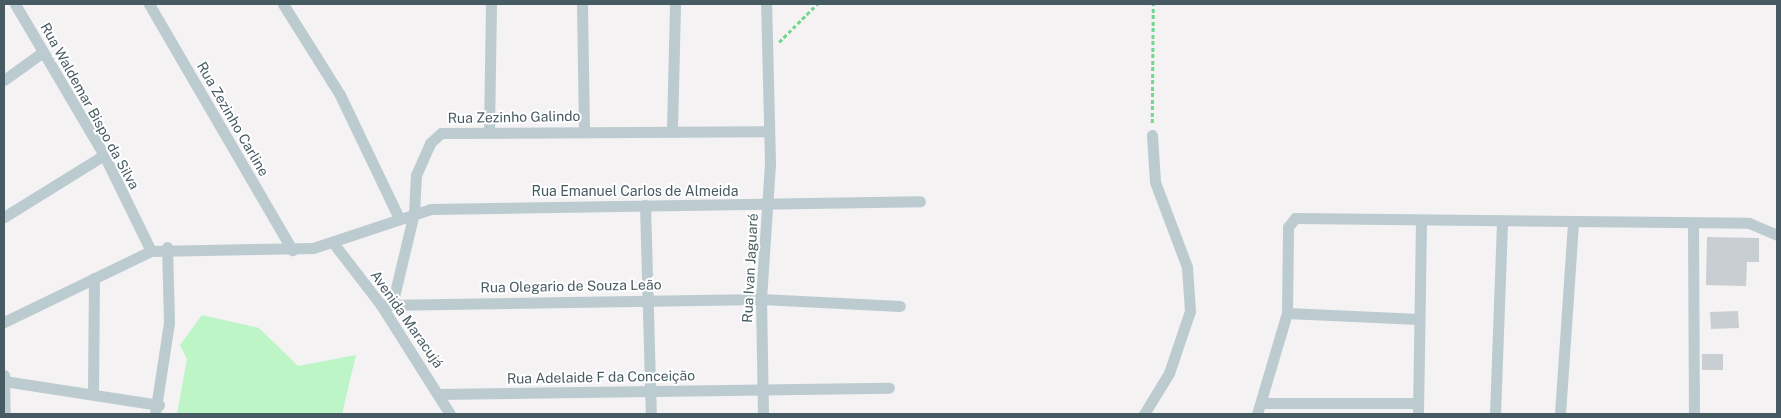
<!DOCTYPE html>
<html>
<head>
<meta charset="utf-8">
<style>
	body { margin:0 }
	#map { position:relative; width:1781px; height:418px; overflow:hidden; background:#f4f2f2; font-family:"Public Sans",sans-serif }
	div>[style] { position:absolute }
	.green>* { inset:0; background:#bdf5c7 }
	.building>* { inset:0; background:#c8ced2 }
	.path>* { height:2.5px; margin-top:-1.25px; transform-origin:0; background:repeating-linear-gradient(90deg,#71d78e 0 4px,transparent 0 6.5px) }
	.minor>* { height:11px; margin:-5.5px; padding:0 5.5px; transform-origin:5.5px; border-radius:5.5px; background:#bbcbd0 }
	span { translate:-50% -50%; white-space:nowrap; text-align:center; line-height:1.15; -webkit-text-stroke:4px #fff; paint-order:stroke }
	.street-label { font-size:14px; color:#475b62 }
	.frame { position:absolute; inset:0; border:5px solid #475b62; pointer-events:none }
</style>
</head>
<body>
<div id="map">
	<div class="green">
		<div style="clip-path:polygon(202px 315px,259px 328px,298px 366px,356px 355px,342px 414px,177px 414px,187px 359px,180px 345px)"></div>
	</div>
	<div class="building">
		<div style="clip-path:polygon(1707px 237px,1759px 238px,1759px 262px,1747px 262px,1746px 286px,1706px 285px)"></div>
		<div style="clip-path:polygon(1738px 311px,1739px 328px,1711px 329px,1710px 312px)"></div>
		<div style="clip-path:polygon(1702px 354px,1723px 354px,1723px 370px,1702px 370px)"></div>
	</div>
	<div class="path">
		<div style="left:779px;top:42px;width:54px;rotate:-45deg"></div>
		<div style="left:1152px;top:123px;width:119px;rotate:-89.5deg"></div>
	</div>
	<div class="minor">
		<div style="left:15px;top:4px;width:175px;rotate:59.5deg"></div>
		<div style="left:104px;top:155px;width:107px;rotate:63.9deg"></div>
		<div style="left:149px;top:4px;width:285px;rotate:59.8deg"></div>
		<div style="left:283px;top:4px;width:107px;rotate:57.9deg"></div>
		<div style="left:340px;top:95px;width:136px;rotate:64.4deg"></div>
		<div style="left:582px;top:4px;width:127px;rotate:89.1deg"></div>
		<div style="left:4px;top:80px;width:48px;rotate:-35.7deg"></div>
		<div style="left:672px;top:129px;width:125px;rotate:-88.6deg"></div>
		<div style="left:489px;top:132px;width:128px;rotate:-89.1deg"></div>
		<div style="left:645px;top:205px;width:209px;rotate:88.4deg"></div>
		<div style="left:4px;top:217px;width:118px;rotate:-31.8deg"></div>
		<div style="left:1693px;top:226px;width:188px;rotate:89.7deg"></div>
		<div style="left:334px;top:244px;width:77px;rotate:52.4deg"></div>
		<div style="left:381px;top:305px;width:129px;rotate:57.7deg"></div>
		<div style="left:381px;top:305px;width:380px;rotate:-0.9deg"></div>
		<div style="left:761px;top:299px;width:139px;rotate:2.9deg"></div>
		<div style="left:392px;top:305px;width:95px;rotate:-76.6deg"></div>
		<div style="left:414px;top:213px;width:38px;rotate:-87deg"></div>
		<div style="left:416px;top:175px;width:35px;rotate:-66deg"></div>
		<div style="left:430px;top:143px;width:15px;rotate:-42deg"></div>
		<div style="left:441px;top:133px;width:328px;rotate:-0.3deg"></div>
		<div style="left:1287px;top:313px;width:132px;rotate:2.6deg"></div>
		<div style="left:4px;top:322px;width:163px;rotate:-25.8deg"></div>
		<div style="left:151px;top:251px;width:162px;rotate:-1.1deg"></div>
		<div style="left:313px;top:248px;width:124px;rotate:-18.3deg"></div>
		<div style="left:431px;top:209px;width:489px;rotate:-0.9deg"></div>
		<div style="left:4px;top:375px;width:39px;rotate:89deg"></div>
		<div style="left:4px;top:381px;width:157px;rotate:8.8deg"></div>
		<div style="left:93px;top:392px;width:114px;rotate:-89.5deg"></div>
		<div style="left:440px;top:394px;width:449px;rotate:-0.8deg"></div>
		<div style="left:1263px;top:403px;width:155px"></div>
		<div style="left:155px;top:414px;width:93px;rotate:-81.3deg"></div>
		<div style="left:169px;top:322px;width:75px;rotate:-91.5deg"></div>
		<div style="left:763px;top:414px;width:115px;rotate:-91deg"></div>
		<div style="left:761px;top:299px;width:136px;rotate:-86.2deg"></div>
		<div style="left:770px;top:163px;width:159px;rotate:-91.4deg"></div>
		<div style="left:1144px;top:414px;width:48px;rotate:-58.6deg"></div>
		<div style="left:1169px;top:373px;width:65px;rotate:-71.3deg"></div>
		<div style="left:1190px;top:311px;width:44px;rotate:-93.9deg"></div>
		<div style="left:1187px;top:267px;width:91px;rotate:-110.6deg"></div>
		<div style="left:1155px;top:182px;width:47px;rotate:-93.7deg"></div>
		<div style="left:1257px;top:414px;width:105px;rotate:-73.5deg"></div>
		<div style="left:1287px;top:313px;width:86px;rotate:-89.3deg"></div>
		<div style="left:1288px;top:227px;width:11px;rotate:-52deg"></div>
		<div style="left:1295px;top:218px;width:454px;rotate:0.6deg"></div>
		<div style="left:1749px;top:223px;width:30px;rotate:23deg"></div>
		<div style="left:1418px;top:414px;width:193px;rotate:-89.1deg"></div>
		<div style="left:1495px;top:414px;width:194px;rotate:-87.9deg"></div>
		<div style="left:1560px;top:414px;width:193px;rotate:-86.1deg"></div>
	</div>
	<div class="street-label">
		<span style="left:90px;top:106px;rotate:61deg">Rua Waldemar Bispo da Silva</span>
		<span style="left:514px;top:117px;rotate:-1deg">Rua Zezinho Galindo</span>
		<span style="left:233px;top:119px;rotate:60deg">Rua Zezinho Carline</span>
		<span style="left:635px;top:191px">Rua Emanuel Carlos de Almeida</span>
		<span style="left:750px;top:268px;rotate:-87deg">Rua Ivan Jaguaré</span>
		<span style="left:571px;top:286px;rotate:-1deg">Rua Olegario de Souza Leão</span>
		<span style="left:407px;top:319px;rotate:55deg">Avenida Maracujá</span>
		<span style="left:601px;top:377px;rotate:-1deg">Rua Adelaide F da Conceição</span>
	</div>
	<div class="frame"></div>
</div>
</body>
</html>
